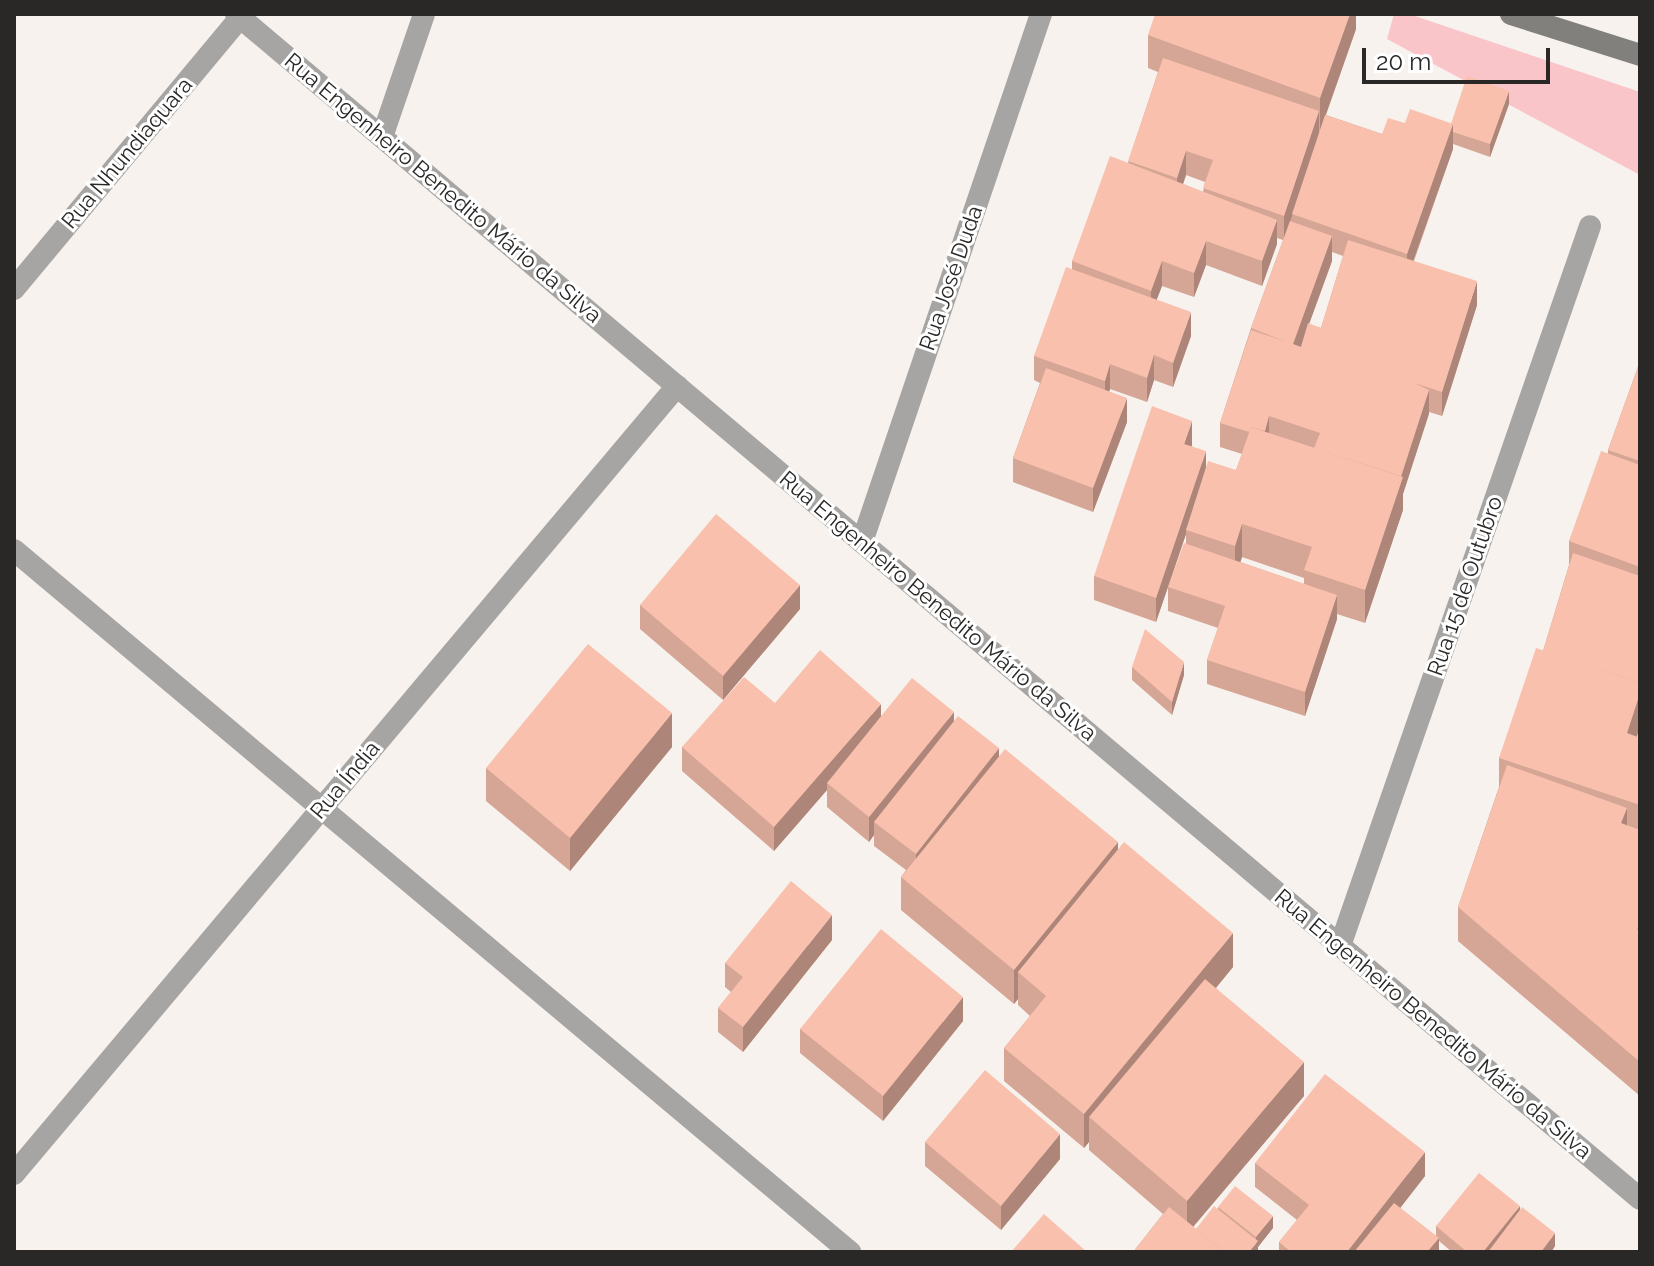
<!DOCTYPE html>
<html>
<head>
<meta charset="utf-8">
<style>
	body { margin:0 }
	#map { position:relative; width:1654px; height:1266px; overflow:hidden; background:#f7f2ee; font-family:Raleway,sans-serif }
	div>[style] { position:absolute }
	.green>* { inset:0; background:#fac5c9 }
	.minor>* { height:22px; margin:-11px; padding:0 11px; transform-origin:11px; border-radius:11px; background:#a6a5a3 }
	.tertiary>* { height:22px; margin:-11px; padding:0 11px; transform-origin:11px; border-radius:11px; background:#a6a5a3 }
	.secondary>* { height:22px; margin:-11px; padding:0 11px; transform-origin:11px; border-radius:11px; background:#81807d }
	.wall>* { inset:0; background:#d5a595 }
	.shaded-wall>* { inset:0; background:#ae8679 }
	.building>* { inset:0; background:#f8c0ad }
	span { translate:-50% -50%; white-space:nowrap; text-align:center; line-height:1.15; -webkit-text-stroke:6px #fff; paint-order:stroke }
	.street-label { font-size:22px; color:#292826 }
	.frame { position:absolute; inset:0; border:16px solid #292826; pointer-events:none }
	.scale { position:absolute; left:1362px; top:48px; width:188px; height:36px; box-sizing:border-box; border:4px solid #292826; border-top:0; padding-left:10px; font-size:24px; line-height:28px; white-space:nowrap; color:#292826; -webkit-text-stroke:6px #fff; paint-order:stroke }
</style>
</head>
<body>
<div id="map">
	<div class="green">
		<div style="clip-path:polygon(1394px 14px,1409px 14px,1640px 92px,1640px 175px,1387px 39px)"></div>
	</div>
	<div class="minor">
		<div style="left:382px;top:137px;width:130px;rotate:-71.1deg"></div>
		<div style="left:14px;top:289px;width:353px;rotate:-50.2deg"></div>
		<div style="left:862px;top:542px;width:558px;rotate:-71.27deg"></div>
		<div style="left:14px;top:550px;width:1092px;rotate:40.02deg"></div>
		<div style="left:1340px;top:946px;width:762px;rotate:-70.85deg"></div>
		<div style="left:14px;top:1174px;width:1030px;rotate:-49.92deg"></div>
	</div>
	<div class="tertiary">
		<div style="left:236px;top:14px;width:1837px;rotate:40.16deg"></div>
	</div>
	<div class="secondary">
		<div style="left:1511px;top:14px;width:135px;rotate:17.6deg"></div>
	</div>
	<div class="wall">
		<div style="clip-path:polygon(evenodd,1356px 14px,1356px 29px,1326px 115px,1382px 134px,1405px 123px,1451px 124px,1509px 104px,1490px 157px,1453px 144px,1453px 149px,1414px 261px,1477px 305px,1442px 416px,1429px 412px,1403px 494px,1403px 510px,1365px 623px,1337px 614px,1337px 619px,1305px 716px,1207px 684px,1207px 660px,1218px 628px,1168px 611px,1168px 587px,1156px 622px,1094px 600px,1094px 576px,1192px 445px,1192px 446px,1206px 468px,1236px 470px,1242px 454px,1220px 447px,1220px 423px,1251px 328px,1283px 240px,1277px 238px,1277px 244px,1262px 286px,1206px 265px,1194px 297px,1162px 286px,1156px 300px,1191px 336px,1173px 387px,1154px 380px,1147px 402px,1110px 389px,1109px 391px,1127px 422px,1093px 512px,1013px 482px,1013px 458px,1040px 383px,1034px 380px,1034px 356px,1072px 269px,1072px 261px,1128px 163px,1158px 72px,1148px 68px,1148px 35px,1356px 14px,1186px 175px,1205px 182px,1203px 192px,1183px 184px,1186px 175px,1356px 14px,1332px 252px,1343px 256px,1321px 328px,1309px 324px,1332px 261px,1332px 252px,1356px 14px,1186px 534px,1186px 544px,1170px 582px,1186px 534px,1356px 14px,1242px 557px,1304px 578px,1304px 584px,1240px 562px,1242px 557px)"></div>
		<div style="clip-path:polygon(1640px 361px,1640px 726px,1637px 737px,1640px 738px,1640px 1096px,1458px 941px,1458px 907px,1499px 787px,1499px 758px,1543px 651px,1569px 565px,1569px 541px,1608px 453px,1608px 450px)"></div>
		<div style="clip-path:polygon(640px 605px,800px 609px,723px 700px,640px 629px)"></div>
		<div style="clip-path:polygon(1132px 667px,1184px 675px,1172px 715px,1132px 680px)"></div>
		<div style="clip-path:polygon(775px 703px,881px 716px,954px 721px,1118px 849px,1233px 967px,1216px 988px,1304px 1096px,1193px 1227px,1196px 1229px,1218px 1210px,1218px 1207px,1273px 1228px,1258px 1247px,1258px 1252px,1133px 1252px,1163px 1214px,1089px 1150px,1089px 1142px,1084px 1148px,1004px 1081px,1004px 1048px,1030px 1016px,1018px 1005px,1018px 999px,1014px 1004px,901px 910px,901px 877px,906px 870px,874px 846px,874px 835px,869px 842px,827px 807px,827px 790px,774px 851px,682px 771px,682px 747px)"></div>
		<div style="clip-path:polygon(672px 747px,570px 871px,486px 801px,486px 768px)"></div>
		<div style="clip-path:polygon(832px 940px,743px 1052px,718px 1032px,718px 1008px,731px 992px,725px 987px,725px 963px)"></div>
		<div style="clip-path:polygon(963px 1021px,883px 1121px,800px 1053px,800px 1029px)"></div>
		<div style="clip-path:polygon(925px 1142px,1060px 1159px,1001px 1230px,925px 1166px)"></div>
		<div style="clip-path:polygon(1255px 1163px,1425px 1176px,1400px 1208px,1436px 1236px,1436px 1226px,1520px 1210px,1555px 1246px,1551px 1252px,1452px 1252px,1439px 1241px,1439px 1252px,1279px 1252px,1279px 1242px,1297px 1220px,1255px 1187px)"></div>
	</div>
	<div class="shaded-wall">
		<div style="clip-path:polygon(1350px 14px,1356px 14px,1356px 29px,1320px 131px,1320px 98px)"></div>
		<div style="clip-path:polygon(1509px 91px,1509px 104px,1490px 157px,1490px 144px)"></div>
		<div style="clip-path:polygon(1319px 111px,1319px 135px,1284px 240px,1284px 216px)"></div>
		<div style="clip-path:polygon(1453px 124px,1453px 149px,1407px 278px,1407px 254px)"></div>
		<div style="clip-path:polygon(1186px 151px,1186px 175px,1177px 202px,1177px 178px)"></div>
		<div style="clip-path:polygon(1277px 220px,1277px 244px,1262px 286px,1262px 261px)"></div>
		<div style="clip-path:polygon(1332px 236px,1332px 261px,1293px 368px,1293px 344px)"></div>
		<div style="clip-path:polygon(1206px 241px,1206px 265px,1194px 297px,1194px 273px)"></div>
		<div style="clip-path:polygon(1162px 261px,1162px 286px,1151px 315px,1151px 291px)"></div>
		<div style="clip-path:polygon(1477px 281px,1477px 305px,1442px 416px,1442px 392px)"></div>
		<div style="clip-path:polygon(1191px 312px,1191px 336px,1173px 387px,1173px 363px)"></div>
		<div style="clip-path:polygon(1154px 355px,1154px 380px,1147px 402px,1147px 378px)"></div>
		<div style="clip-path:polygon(1110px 364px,1110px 389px,1105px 405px,1105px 381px)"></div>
		<div style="clip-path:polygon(1429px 390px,1429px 414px,1403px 494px,1403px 510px,1365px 623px,1365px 590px)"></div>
		<div style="clip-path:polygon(1127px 398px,1127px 422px,1093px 512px,1093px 488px)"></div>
		<div style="clip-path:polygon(1269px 416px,1269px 441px,1263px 437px)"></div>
		<div style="clip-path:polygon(1192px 421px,1192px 445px,1184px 468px,1184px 444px)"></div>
		<div style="clip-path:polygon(1206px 451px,1206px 476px,1186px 530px,1186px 534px,1156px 622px,1156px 598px)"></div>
		<div style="clip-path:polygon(1242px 524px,1242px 557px,1235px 579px,1235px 546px)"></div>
		<div style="clip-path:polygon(800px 585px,800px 609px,723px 700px,723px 676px)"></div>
		<div style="clip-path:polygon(1337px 595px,1337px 619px,1305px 716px,1305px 692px)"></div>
		<div style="clip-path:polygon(1184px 662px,1184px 675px,1172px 715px,1172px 702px)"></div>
		<div style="clip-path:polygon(1640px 693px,1640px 726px,1627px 767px,1627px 733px)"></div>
		<div style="clip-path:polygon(881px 704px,881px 728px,827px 783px,827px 790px,774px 851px,774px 827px)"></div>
		<div style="clip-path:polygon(954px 712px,954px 736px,874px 822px,874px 835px,869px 842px,869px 817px)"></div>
		<div style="clip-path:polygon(672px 713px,672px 747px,570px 871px,570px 838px)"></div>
		<div style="clip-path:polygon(999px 748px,999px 772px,916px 878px,916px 854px)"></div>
		<div style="clip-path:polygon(1627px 808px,1627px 841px,1621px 823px)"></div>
		<div style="clip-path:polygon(1118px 842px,1118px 875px,1018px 972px,1018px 999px,1014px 1004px,1014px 970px)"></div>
		<div style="clip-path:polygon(832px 915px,832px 940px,743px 1052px,743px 1027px)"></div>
		<div style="clip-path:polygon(1233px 933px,1233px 967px,1101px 1127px,1089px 1117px,1089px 1142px,1084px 1148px,1084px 1114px)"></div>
		<div style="clip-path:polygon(963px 997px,963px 1021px,883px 1121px,883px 1096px)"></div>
		<div style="clip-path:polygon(1304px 1062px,1304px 1096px,1187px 1234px,1187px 1201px)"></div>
		<div style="clip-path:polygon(1060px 1134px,1060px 1159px,1001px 1230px,1001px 1206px)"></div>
		<div style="clip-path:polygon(1425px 1152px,1425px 1176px,1366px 1252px,1347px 1252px)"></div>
		<div style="clip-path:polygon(1520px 1206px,1520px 1219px,1493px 1252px,1483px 1252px)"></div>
		<div style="clip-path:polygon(1273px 1216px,1273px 1228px,1258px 1247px,1258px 1252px,1249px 1252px,1256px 1244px,1256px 1237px)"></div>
		<div style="clip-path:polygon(1555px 1233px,1555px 1246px,1551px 1252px,1541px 1252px)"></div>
		<div style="clip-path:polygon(1439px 1238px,1439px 1252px,1427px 1252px)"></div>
	</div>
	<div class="building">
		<div style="clip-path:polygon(1155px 14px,1350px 14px,1320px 98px,1148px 35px)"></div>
		<div style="clip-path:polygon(1163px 58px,1319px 111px,1284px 216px,1203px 188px,1213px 160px,1186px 151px,1177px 178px,1128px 161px)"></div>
		<div style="clip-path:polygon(1467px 76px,1509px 91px,1490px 144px,1453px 132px,1453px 124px,1451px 124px)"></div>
		<div style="clip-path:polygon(1410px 109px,1453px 124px,1407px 254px,1292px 214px,1325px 115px,1382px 134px,1388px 118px,1405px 123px)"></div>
		<div style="clip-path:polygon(1110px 156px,1277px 220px,1262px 261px,1206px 241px,1194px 273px,1162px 261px,1151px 291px,1072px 261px)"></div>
		<div style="clip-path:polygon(1290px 221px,1332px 236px,1293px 344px,1301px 347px,1308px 323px,1321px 328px,1348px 240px,1477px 281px,1442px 392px,1414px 383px,1429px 390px,1401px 476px,1314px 448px,1320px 433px,1269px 416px,1265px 431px,1251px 427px,1249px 432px,1220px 423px,1251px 330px,1287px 342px,1251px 328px)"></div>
		<div style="clip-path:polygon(1066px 267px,1191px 312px,1173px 363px,1154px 355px,1147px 378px,1110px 364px,1105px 381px,1034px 356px)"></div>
		<div style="clip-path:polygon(1640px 361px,1640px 461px,1608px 450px)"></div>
		<div style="clip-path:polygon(1046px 368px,1127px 398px,1093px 488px,1013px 458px)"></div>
		<div style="clip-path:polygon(1152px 406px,1192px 421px,1184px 444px,1206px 451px,1156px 598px,1094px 576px)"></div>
		<div style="clip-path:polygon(1251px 427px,1403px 477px,1365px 590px,1304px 570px,1312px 547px,1242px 524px,1235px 546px,1186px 530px,1208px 461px,1236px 470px)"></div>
		<div style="clip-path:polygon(1601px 451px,1640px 465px,1640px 567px,1569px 541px)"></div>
		<div style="clip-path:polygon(716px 514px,800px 585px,723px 676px,640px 605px)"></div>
		<div style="clip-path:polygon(1184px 543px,1337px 595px,1305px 692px,1207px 660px,1225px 606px,1168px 587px)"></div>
		<div style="clip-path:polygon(1573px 553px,1640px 576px,1640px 683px,1543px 651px)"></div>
		<div style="clip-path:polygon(1145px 629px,1184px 662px,1172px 702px,1132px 667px)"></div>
		<div style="clip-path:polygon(588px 644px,672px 713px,570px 838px,486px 768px)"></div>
		<div style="clip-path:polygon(1536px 648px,1640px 683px,1640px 693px,1627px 733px,1640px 738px,1640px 805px,1499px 758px)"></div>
		<div style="clip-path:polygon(820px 650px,881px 704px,774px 827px,682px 747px,744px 677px,775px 703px)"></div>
		<div style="clip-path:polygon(912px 678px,954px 712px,869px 817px,827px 783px)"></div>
		<div style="clip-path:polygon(958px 716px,999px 748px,916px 854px,874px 822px)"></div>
		<div style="clip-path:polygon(1005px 749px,1118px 842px,1014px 970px,901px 877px)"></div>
		<div style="clip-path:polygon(1507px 765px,1627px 808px,1621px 823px,1640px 830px,1640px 922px,1637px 929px,1640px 930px,1640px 1062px,1458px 907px)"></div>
		<div style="clip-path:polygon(1124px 842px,1233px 933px,1084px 1114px,1004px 1048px,1046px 996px,1018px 972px)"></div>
		<div style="clip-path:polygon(791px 881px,832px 915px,743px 1027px,718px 1008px,743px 977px,725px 963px)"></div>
		<div style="clip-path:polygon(881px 929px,963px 997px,883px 1096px,800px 1029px)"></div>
		<div style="clip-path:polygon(1205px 979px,1304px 1062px,1187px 1201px,1089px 1117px)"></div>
		<div style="clip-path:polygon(985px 1070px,1060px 1134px,1001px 1206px,925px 1142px)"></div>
		<div style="clip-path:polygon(1325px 1074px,1425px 1152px,1347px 1252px,1291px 1252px,1279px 1242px,1309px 1205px,1255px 1163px)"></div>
		<div style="clip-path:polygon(1479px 1173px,1520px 1206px,1483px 1252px,1467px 1252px,1436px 1226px)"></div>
		<div style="clip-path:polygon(1235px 1186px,1273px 1216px,1256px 1237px,1218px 1207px)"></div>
		<div style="clip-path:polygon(1394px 1203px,1439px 1238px,1427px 1252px,1354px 1252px)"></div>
		<div style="clip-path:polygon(1214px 1206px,1258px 1241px,1249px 1252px,1225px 1252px,1196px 1229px)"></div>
		<div style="clip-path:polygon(1169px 1207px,1225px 1252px,1133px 1252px)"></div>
		<div style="clip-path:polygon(1522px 1207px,1555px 1233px,1541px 1252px,1488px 1252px)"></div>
		<div style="clip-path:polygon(1044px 1214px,1087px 1252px,1011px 1252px)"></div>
	</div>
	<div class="street-label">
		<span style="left:127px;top:153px;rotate:-50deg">Rua Nhundiaquara</span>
		<span style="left:443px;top:188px;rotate:40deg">Rua Engenheiro Benedito Mário da Silva</span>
		<span style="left:951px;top:278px;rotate:-71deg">Rua José Duda</span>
		<span style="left:1465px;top:586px;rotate:-71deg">Rua 15 de Outubro</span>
		<span style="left:938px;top:606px;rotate:40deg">Rua Engenheiro Benedito Mário da Silva</span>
		<span style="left:345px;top:780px;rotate:-50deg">Rua Índia</span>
		<span style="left:1433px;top:1024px;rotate:40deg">Rua Engenheiro Benedito Mário da Silva</span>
	</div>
	<div class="frame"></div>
	<div class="scale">20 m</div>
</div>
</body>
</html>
